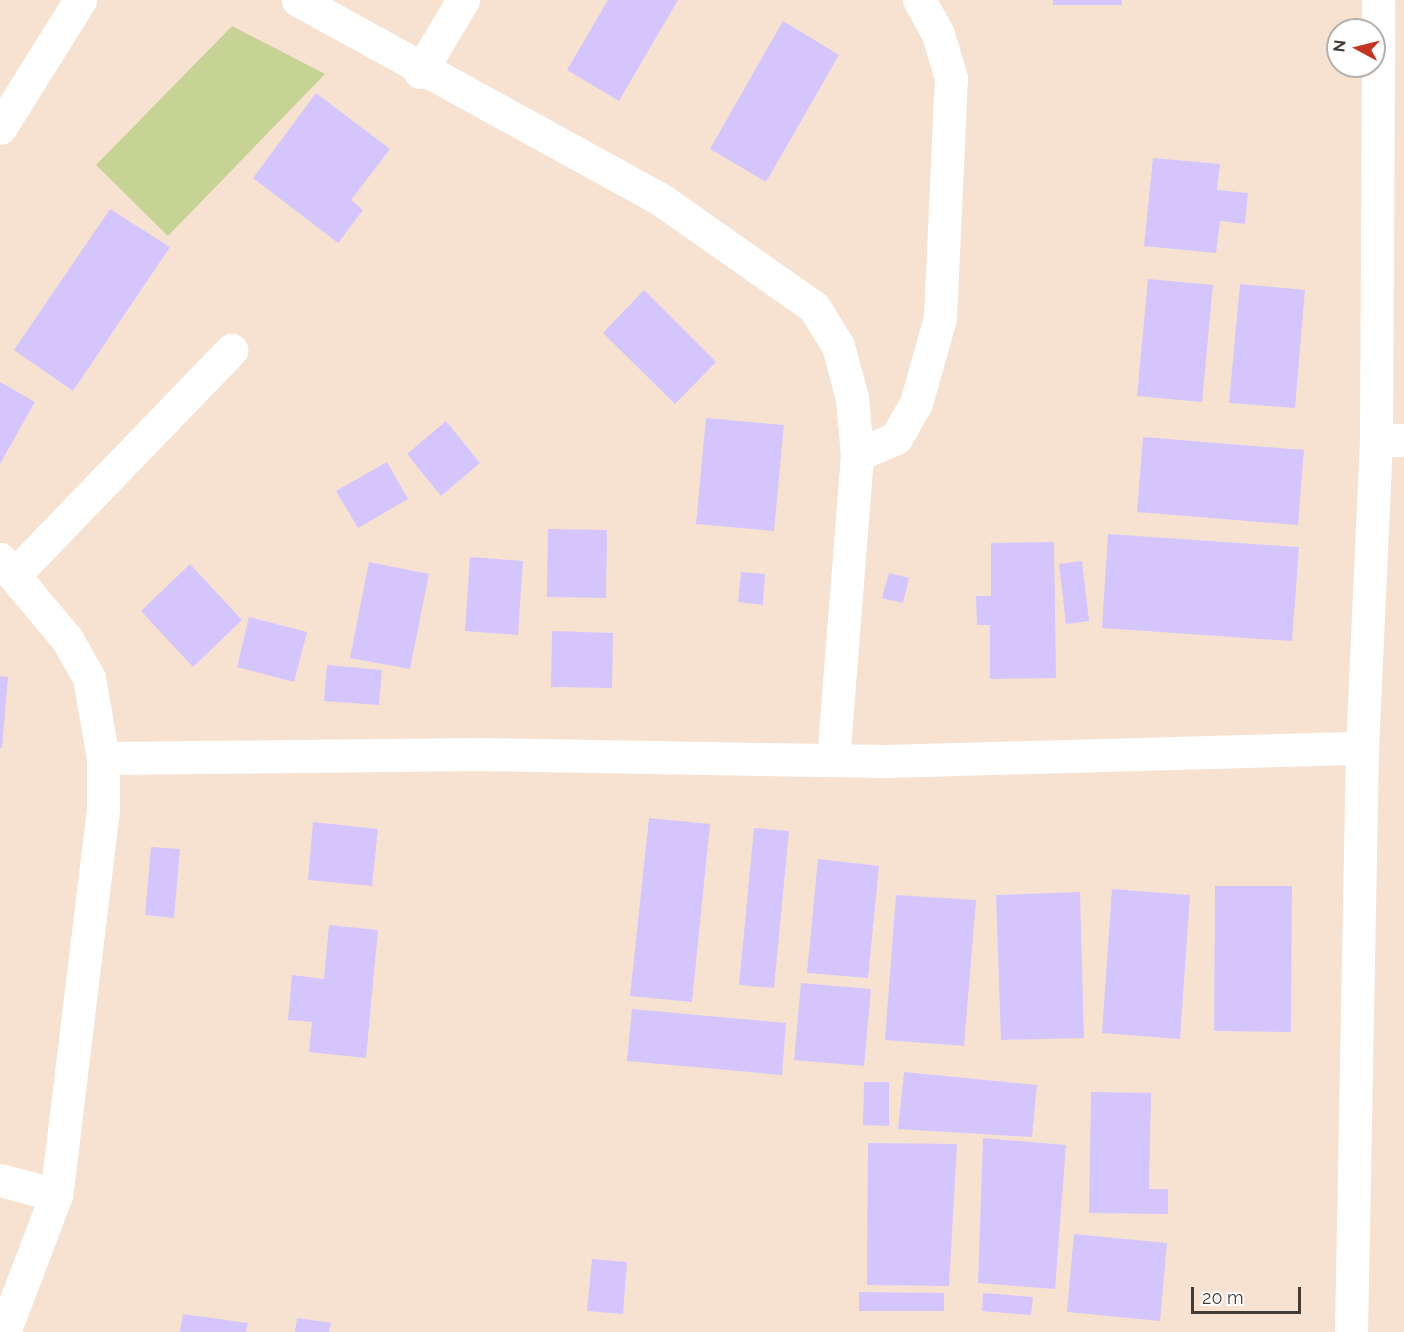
<!DOCTYPE html>
<html>
<head>
<meta charset="utf-8">
<style>
	body { margin:0 }
	#map { position:relative; width:1404px; height:1332px; overflow:hidden; background:#f7e2d2; font-family:Raleway,sans-serif }
	div>[style] { position:absolute }
	.green>* { inset:0; background:#c7d394 }
	.building>* { inset:0; background:#d4c6fc }
	.street>* { height:33px; margin:-16.5px; padding:0 16.5px; transform-origin:16.5px; border-radius:16.5px; background:#fff }
	span { translate:-50% -50%; white-space:nowrap; text-align:center; line-height:1.15; -webkit-text-stroke:6px #fff; paint-order:stroke }
	.north { position:absolute; left:1326px; top:18px; width:60px; height:60px; box-sizing:border-box; background:#fff; border:2px solid #b4b1ae; border-radius:50%; rotate:277deg; font-size:16px; font-weight:700; line-height:24px; text-align:center; color:#433b35 }
	.north::after { content:''; display:block; margin:auto; width:21px; height:27px; background:#c23621; clip-path:polygon(50% 0,100% 100%,50% 72%,0 100%) }
	.scale { position:absolute; left:1191px; top:1287px; width:110px; height:27px; box-sizing:border-box; border:3px solid #433b35; border-top:0; padding-left:8px; font-size:18px; line-height:21px; white-space:nowrap; color:#433b35; -webkit-text-stroke:4px #fff; paint-order:stroke }
</style>
</head>
<body>
<div id="map">
	<div class="green">
		<div style="clip-path:polygon(232px 26px,325px 74px,168px 236px,96px 165px)"></div>
	</div>
	<div class="building">
		<div style="clip-path:polygon(608px 0,678px 0,619px 101px,567px 70px)"></div>
		<div style="clip-path:polygon(1053px 0,1122px 0,1122px 5px,1053px 5px)"></div>
		<div style="clip-path:polygon(783px 21px,839px 55px,766px 182px,710px 149px)"></div>
		<div style="clip-path:polygon(316px 93px,390px 149px,351px 200px,363px 210px,338px 243px,253px 178px)"></div>
		<div style="clip-path:polygon(1153px 158px,1220px 164px,1217px 190px,1248px 193px,1245px 224px,1220px 221px,1216px 253px,1144px 246px)"></div>
		<div style="clip-path:polygon(110px 209px,170px 247px,73px 391px,14px 350px)"></div>
		<div style="clip-path:polygon(1148px 279px,1213px 285px,1202px 402px,1137px 396px)"></div>
		<div style="clip-path:polygon(1240px 284px,1305px 290px,1295px 408px,1229px 403px)"></div>
		<div style="clip-path:polygon(644px 290px,716px 362px,675px 404px,603px 333px)"></div>
		<div style="clip-path:polygon(0 382px,35px 402px,0 464px)"></div>
		<div style="clip-path:polygon(706px 418px,784px 425px,774px 531px,696px 524px)"></div>
		<div style="clip-path:polygon(446px 421px,480px 463px,441px 496px,407px 454px)"></div>
		<div style="clip-path:polygon(1143px 437px,1304px 450px,1298px 525px,1137px 512px)"></div>
		<div style="clip-path:polygon(387px 462px,408px 499px,358px 528px,336px 491px)"></div>
		<div style="clip-path:polygon(548px 529px,607px 530px,606px 598px,547px 597px)"></div>
		<div style="clip-path:polygon(1108px 534px,1299px 547px,1292px 641px,1102px 628px)"></div>
		<div style="clip-path:polygon(1054px 542px,1056px 678px,990px 679px,990px 625px,977px 625px,976px 596px,991px 596px,991px 543px)"></div>
		<div style="clip-path:polygon(470px 557px,523px 561px,518px 635px,465px 631px)"></div>
		<div style="clip-path:polygon(1082px 561px,1089px 621px,1066px 624px,1059px 564px)"></div>
		<div style="clip-path:polygon(369px 562px,429px 574px,410px 669px,350px 658px)"></div>
		<div style="clip-path:polygon(190px 564px,242px 620px,193px 667px,141px 611px)"></div>
		<div style="clip-path:polygon(741px 572px,765px 574px,763px 605px,738px 602px)"></div>
		<div style="clip-path:polygon(889px 573px,909px 578px,903px 603px,882px 598px)"></div>
		<div style="clip-path:polygon(249px 617px,307px 632px,294px 682px,237px 667px)"></div>
		<div style="clip-path:polygon(552px 631px,613px 633px,612px 688px,551px 687px)"></div>
		<div style="clip-path:polygon(327px 665px,382px 670px,379px 705px,324px 701px)"></div>
		<div style="clip-path:polygon(0 676px,8px 677px,2px 748px,0 748px)"></div>
		<div style="clip-path:polygon(649px 818px,710px 824px,692px 1002px,630px 996px)"></div>
		<div style="clip-path:polygon(313px 822px,378px 829px,372px 886px,308px 880px)"></div>
		<div style="clip-path:polygon(754px 828px,789px 831px,774px 988px,739px 985px)"></div>
		<div style="clip-path:polygon(151px 847px,180px 849px,174px 918px,145px 915px)"></div>
		<div style="clip-path:polygon(818px 859px,879px 866px,868px 978px,807px 973px)"></div>
		<div style="clip-path:polygon(1215px 886px,1292px 886px,1291px 1032px,1214px 1031px)"></div>
		<div style="clip-path:polygon(1112px 889px,1190px 895px,1180px 1039px,1102px 1033px)"></div>
		<div style="clip-path:polygon(1080px 892px,1084px 1038px,1001px 1040px,996px 895px)"></div>
		<div style="clip-path:polygon(896px 895px,976px 900px,964px 1046px,885px 1040px)"></div>
		<div style="clip-path:polygon(329px 925px,378px 930px,366px 1058px,309px 1052px,312px 1022px,288px 1020px,292px 975px,324px 979px)"></div>
		<div style="clip-path:polygon(801px 983px,871px 989px,864px 1066px,794px 1060px)"></div>
		<div style="clip-path:polygon(632px 1009px,786px 1023px,782px 1075px,627px 1061px)"></div>
		<div style="clip-path:polygon(904px 1072px,1037px 1085px,1032px 1137px,898px 1129px)"></div>
		<div style="clip-path:polygon(864px 1082px,889px 1082px,889px 1126px,863px 1125px)"></div>
		<div style="clip-path:polygon(1091px 1092px,1151px 1093px,1149px 1189px,1168px 1189px,1168px 1214px,1089px 1213px)"></div>
		<div style="clip-path:polygon(983px 1138px,1066px 1145px,1055px 1289px,978px 1283px)"></div>
		<div style="clip-path:polygon(868px 1143px,957px 1144px,949px 1286px,867px 1285px)"></div>
		<div style="clip-path:polygon(1074px 1234px,1167px 1243px,1160px 1321px,1067px 1312px)"></div>
		<div style="clip-path:polygon(592px 1259px,627px 1262px,623px 1314px,587px 1311px)"></div>
		<div style="clip-path:polygon(859px 1292px,944px 1293px,944px 1311px,859px 1311px)"></div>
		<div style="clip-path:polygon(983px 1293px,1033px 1297px,1031px 1315px,982px 1311px)"></div>
		<div style="clip-path:polygon(183px 1314px,248px 1323px,246px 1332px,180px 1332px)"></div>
		<div style="clip-path:polygon(297px 1318px,331px 1323px,329px 1332px,295px 1332px)"></div>
	</div>
	<div class="street">
		<div style="left:298px;top:0;width:417px;rotate:28.8deg"></div>
		<div style="left:663px;top:201px;width:184px;rotate:35.1deg"></div>
		<div style="left:814px;top:307px;width:46px;rotate:58.4deg"></div>
		<div style="left:838px;top:346px;width:54px;rotate:74.9deg"></div>
		<div style="left:852px;top:398px;width:57px;rotate:85deg"></div>
		<div style="left:857px;top:455px;width:306px;rotate:94.5deg"></div>
		<div style="left:420px;top:72px;width:84px;rotate:-59.2deg"></div>
		<div style="left:0;top:128px;width:151px;rotate:-58deg"></div>
		<div style="left:1376px;top:440px;width:28px"></div>
		<div style="left:857px;top:455px;width:43px;rotate:-23.6deg"></div>
		<div style="left:896px;top:438px;width:40px;rotate:-60.3deg"></div>
		<div style="left:916px;top:403px;width:88px;rotate:-74.2deg"></div>
		<div style="left:940px;top:318px;width:240px;rotate:-87.4deg"></div>
		<div style="left:951px;top:78px;width:46px;rotate:-106.5deg"></div>
		<div style="left:938px;top:34px;width:39px;rotate:-119deg"></div>
		<div style="left:0;top:559px;width:104px;rotate:50.1deg"></div>
		<div style="left:67px;top:639px;width:45px;rotate:60.6deg"></div>
		<div style="left:89px;top:678px;width:81px;rotate:80.1deg"></div>
		<div style="left:103px;top:758px;width:51px;rotate:90deg"></div>
		<div style="left:103px;top:809px;width:389px;rotate:96.9deg"></div>
		<div style="left:56px;top:1195px;width:147px;rotate:110.8deg"></div>
		<div style="left:14px;top:575px;width:313px;rotate:-46deg"></div>
		<div style="left:103px;top:758px;width:375px;rotate:-0.6deg"></div>
		<div style="left:478px;top:754px;width:408px;rotate:1deg"></div>
		<div style="left:886px;top:761px;width:476px;rotate:-1.6deg"></div>
		<div style="left:0;top:1180px;width:58px;rotate:15deg"></div>
		<div style="left:1351px;top:1332px;width:584px;rotate:-88.92deg"></div>
		<div style="left:1362px;top:748px;width:308px;rotate:-87.4deg"></div>
		<div style="left:1376px;top:440px;width:440px;rotate:-89.7deg"></div>
	</div>
	<div class="north">N</div>
	<div class="scale">20 m</div>
</div>
</body>
</html>
